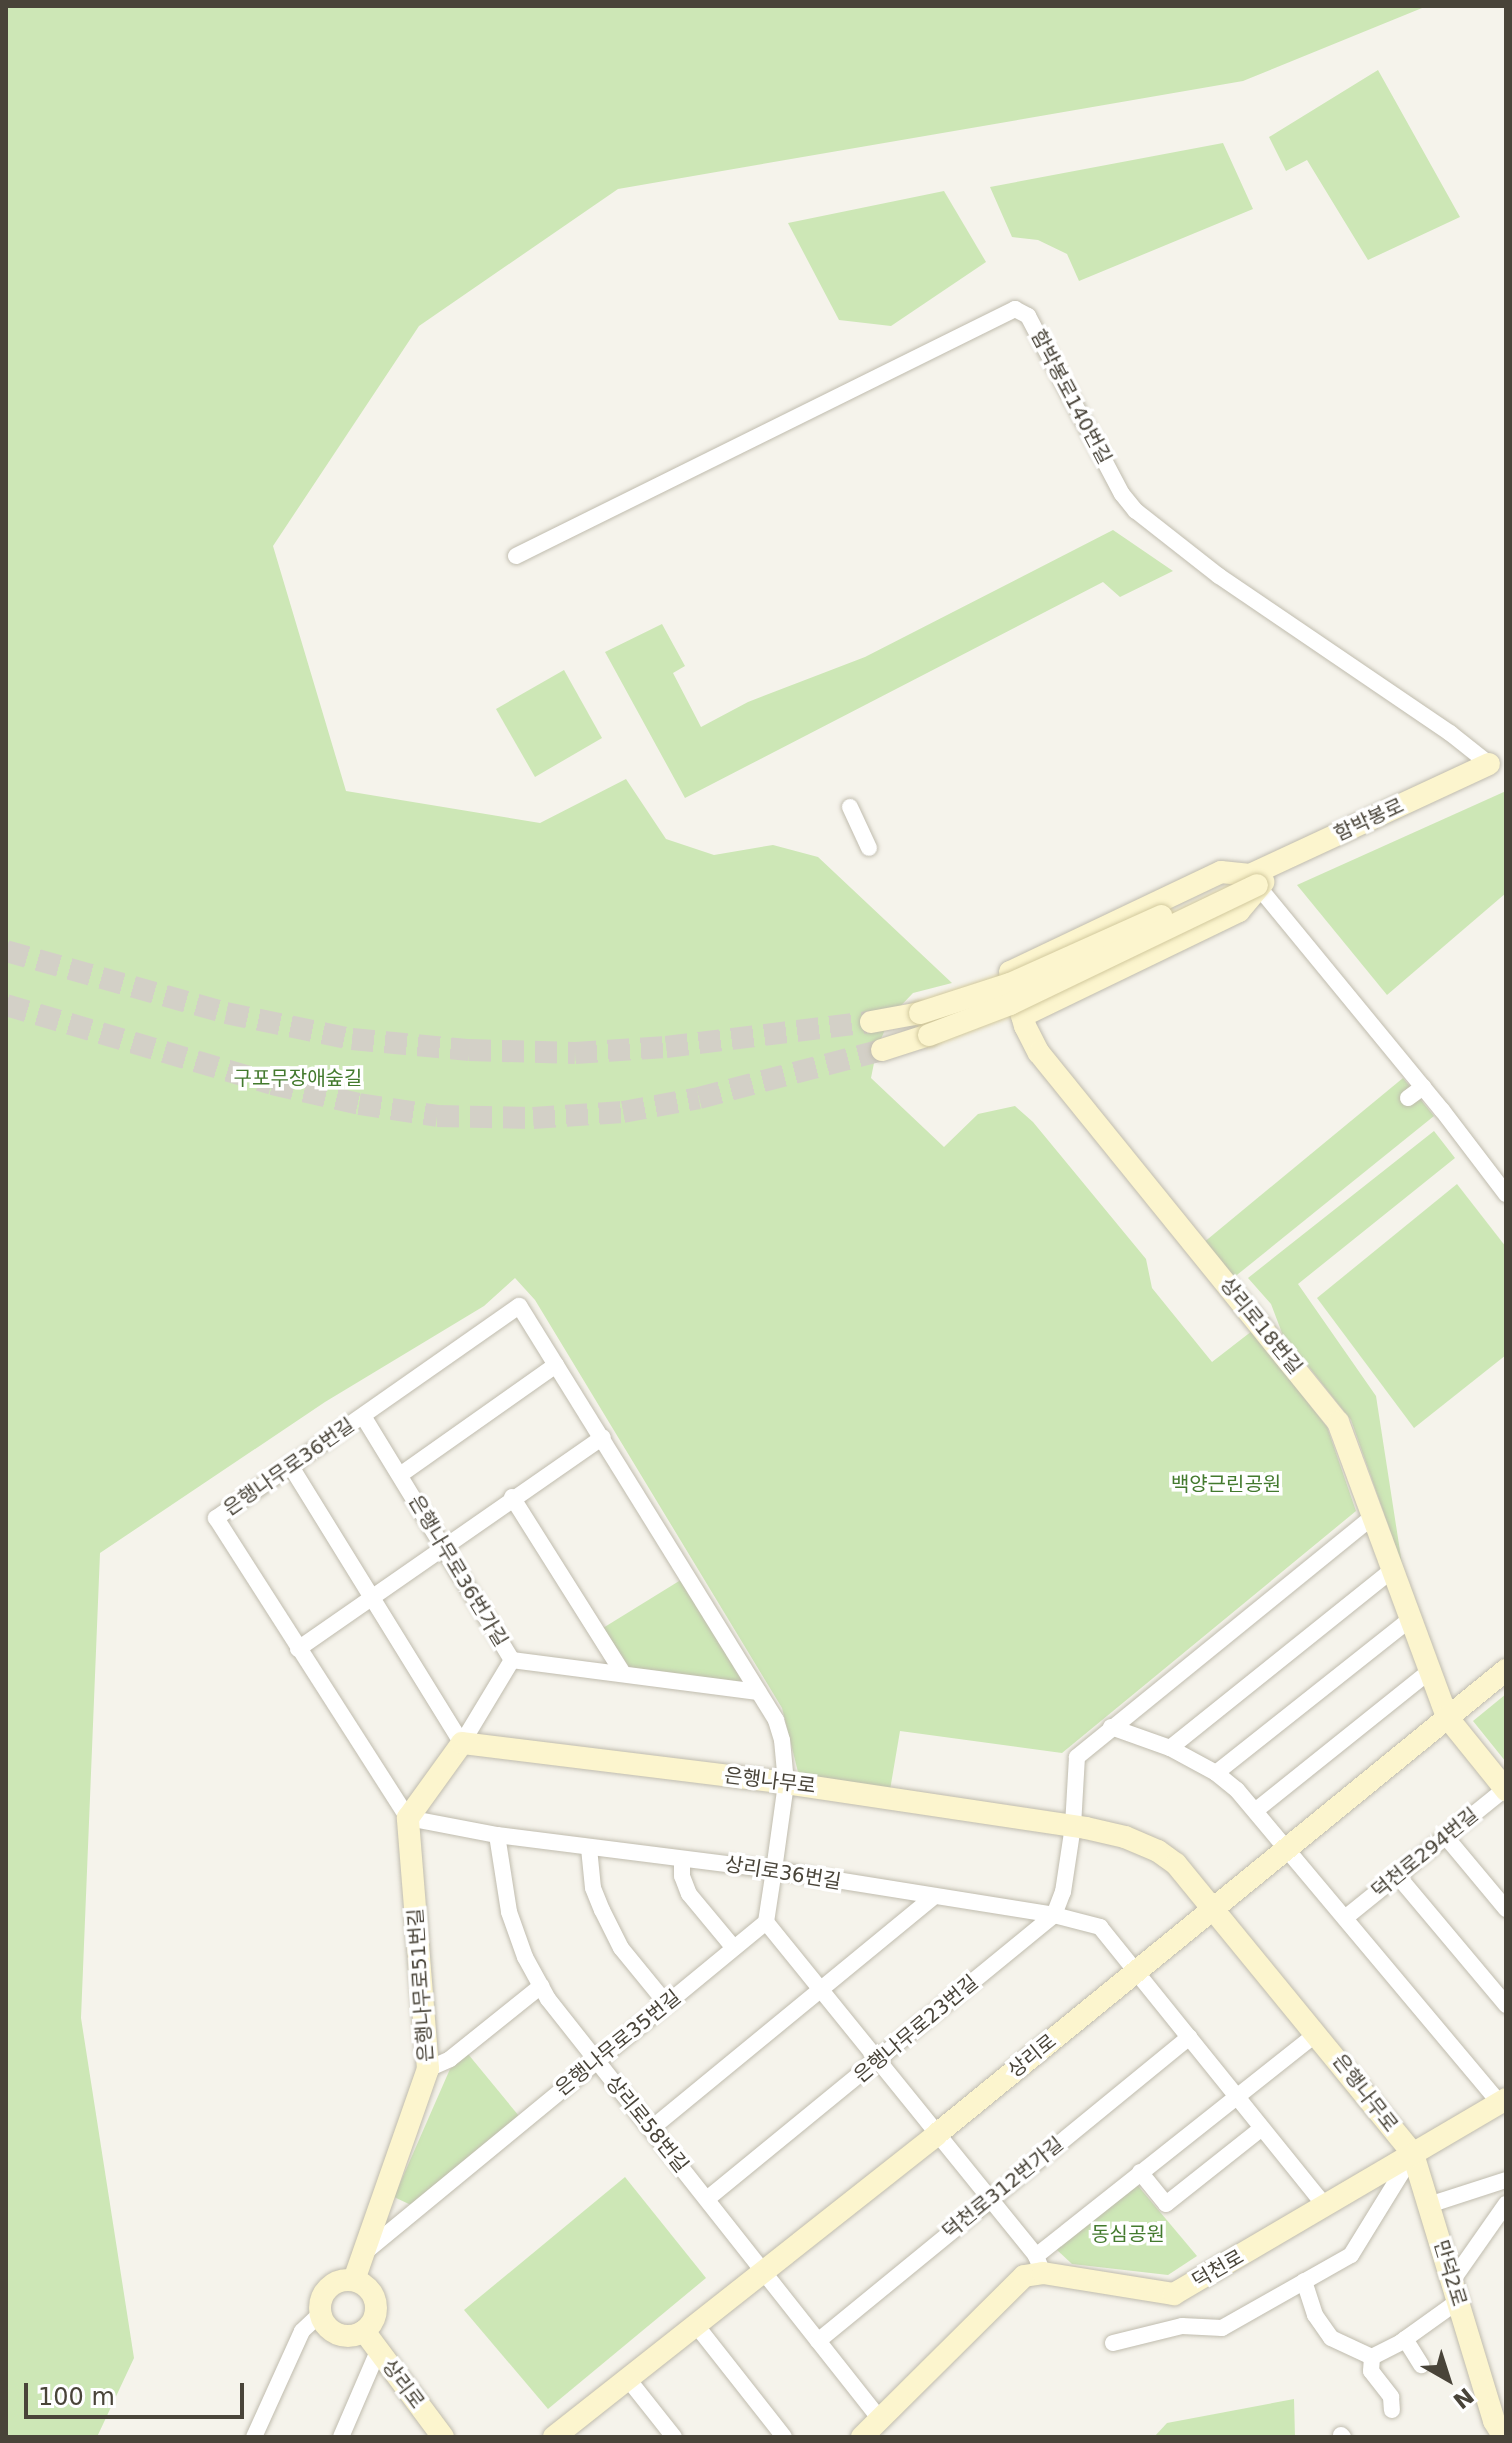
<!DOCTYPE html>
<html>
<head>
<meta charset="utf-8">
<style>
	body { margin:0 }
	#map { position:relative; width:1512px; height:2443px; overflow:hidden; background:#f5f3eb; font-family:"DejaVu Sans","Noto Sans KR",sans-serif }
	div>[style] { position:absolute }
	.green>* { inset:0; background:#cde7b6 }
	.secondary-tunnel>* { height:22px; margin-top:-11px; transform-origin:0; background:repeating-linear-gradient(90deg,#d3d0c7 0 22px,transparent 0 33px) }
	.roads { filter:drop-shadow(0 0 2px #c0bcae) drop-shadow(0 0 2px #c0bcae) }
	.street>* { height:16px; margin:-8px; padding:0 8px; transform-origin:8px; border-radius:8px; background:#fff }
	.secondary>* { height:22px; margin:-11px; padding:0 11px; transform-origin:11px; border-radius:11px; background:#fcf5ce }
	.secondary>.ring { margin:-11px; padding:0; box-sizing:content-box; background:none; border:22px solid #fcf5ce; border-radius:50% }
	.bridges { filter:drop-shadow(0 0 2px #d2c99d) drop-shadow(0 0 2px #d2c99d) }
	.secondary-bridge>* { height:22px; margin:-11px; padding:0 11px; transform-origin:11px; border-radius:11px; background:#fcf5ce }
	span { translate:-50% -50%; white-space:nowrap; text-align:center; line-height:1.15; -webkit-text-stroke:7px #fff; paint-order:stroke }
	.street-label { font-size:20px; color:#494439 }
	.park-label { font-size:20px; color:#437a2e }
	.frame { position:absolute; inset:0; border:8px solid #494439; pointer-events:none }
	.north { position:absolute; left:1408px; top:2339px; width:80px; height:80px; -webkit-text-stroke:6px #fff; paint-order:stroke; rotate:141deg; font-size:22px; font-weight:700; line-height:32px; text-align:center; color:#494439 }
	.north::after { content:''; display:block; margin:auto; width:28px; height:36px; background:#494439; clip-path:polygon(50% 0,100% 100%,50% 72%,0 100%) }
	.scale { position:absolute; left:24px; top:2383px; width:220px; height:36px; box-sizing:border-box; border:4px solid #494439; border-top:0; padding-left:10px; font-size:24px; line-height:28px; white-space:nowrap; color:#494439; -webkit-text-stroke:6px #fff; paint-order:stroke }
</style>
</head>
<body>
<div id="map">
	<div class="green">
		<div style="clip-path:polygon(6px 6px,1427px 6px,1243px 81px,618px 189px,419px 326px,273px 546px,346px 791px,540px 823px,626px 779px,666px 839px,714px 855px,773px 845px,818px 857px,952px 983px,913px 993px,891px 1016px,877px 1048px,871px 1078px,944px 1147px,978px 1114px,1015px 1106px,1033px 1122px,1146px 1259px,1152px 1288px,1212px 1362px,1252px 1331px,1327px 1427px,1356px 1511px,1062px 1753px,900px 1731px,890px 1790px,799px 1776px,782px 1708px,535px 1300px,515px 1278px,484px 1306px,325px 1402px,100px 1553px,81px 2018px,134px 2358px,97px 2437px,6px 2437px)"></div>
		<div style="clip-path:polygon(1378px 70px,1460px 217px,1368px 260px,1307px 160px,1286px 171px,1269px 137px)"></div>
		<div style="clip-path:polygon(1223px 143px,1253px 209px,1079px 281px,1067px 254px,1038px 240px,1012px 237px,990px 187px)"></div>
		<div style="clip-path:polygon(944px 191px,986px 262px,891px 326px,839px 320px,788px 223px)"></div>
		<div style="clip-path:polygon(1113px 530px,1173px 571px,1120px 597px,1103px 582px,685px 798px,605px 652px,662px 624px,685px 666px,673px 673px,701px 727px,748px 702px,865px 657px)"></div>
		<div style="clip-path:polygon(564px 670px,602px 738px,535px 777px,496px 709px)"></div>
		<div style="clip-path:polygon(1506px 791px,1506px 893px,1387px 995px,1297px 885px)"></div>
		<div style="clip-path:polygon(1403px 1078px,1434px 1116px,1227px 1283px,1197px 1248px)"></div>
		<div style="clip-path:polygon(1434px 1131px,1455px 1158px,1298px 1284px,1376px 1396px,1402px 1564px,1351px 1420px,1282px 1333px,1271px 1304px,1248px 1278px)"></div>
		<div style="clip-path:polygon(1457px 1184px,1506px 1247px,1506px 1355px,1414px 1428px,1317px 1298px)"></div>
		<div style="clip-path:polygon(684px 1578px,743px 1679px,734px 1684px,631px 1670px,603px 1628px)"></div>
		<div style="clip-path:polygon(1506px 1694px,1506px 1762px,1473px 1721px)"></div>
		<div style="clip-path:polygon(468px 2054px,519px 2116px,411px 2205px,394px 2197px,450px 2069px)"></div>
		<div style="clip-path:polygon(625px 2177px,706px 2278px,548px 2409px,464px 2310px)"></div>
		<div style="clip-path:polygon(1134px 2181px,1197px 2256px,1168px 2275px,1072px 2264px,1057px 2250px,1061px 2241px)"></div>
		<div style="clip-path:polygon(1294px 2399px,1295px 2437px,1154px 2437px,1167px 2423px)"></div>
	</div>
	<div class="secondary-tunnel">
		<div style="left:6px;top:951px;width:229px;rotate:15.7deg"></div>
		<div style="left:226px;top:1013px;width:129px;rotate:11.7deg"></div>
		<div style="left:352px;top:1039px;width:118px;rotate:5.4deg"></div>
		<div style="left:469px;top:1050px;width:106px;rotate:1.6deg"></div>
		<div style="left:575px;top:1053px;width:91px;rotate:-3.8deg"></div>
		<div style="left:666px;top:1047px;width:207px;rotate:-7deg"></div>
		<div style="left:6px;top:1005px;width:277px;rotate:16.5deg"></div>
		<div style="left:272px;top:1084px;width:89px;rotate:12.9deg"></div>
		<div style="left:359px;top:1104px;width:79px;rotate:8.7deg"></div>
		<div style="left:437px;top:1116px;width:96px;rotate:1.2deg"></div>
		<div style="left:533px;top:1118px;width:90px;rotate:-3.8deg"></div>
		<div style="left:623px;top:1112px;width:77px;rotate:-10.4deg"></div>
		<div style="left:699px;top:1098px;width:189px;rotate:-14.7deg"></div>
	</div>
	<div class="roads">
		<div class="street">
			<div style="left:516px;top:556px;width:557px;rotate:-26.33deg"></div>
			<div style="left:1015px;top:309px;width:15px;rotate:28deg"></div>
			<div style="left:1028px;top:316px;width:201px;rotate:62.2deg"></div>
			<div style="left:1122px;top:494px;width:22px;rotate:51deg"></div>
			<div style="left:1136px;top:511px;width:105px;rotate:38.1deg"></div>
			<div style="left:1219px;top:576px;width:279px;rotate:34.2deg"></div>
			<div style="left:1450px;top:733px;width:50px;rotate:38.5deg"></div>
			<div style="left:850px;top:807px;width:45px;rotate:65.1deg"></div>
			<div style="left:1257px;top:885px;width:291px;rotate:50.6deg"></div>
			<div style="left:1442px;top:1110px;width:106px;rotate:52.7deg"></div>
			<div style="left:1408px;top:1098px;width:19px;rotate:-36deg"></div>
			<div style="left:363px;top:1416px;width:286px;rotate:58.6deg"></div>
			<div style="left:290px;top:1465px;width:327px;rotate:58.3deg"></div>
			<div style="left:462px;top:1743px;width:97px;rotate:-58.9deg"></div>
			<div style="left:400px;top:1475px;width:191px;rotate:-35.2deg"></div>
			<div style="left:512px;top:1497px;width:208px;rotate:57.8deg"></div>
			<div style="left:298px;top:1649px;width:371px;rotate:-34.8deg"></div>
			<div style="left:512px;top:1660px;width:248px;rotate:7.4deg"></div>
			<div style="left:1111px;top:1727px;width:63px;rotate:19.6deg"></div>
			<div style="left:1170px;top:1748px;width:52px;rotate:28.5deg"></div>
			<div style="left:1216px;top:1773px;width:27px;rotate:39deg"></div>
			<div style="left:1237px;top:1790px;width:409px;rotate:50deg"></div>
			<div style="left:1170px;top:1748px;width:283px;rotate:-38.7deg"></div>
			<div style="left:1216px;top:1773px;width:248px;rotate:-38.4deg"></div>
			<div style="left:1255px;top:1811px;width:224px;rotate:-38.7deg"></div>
			<div style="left:497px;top:1835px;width:78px;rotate:81.1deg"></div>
			<div style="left:509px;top:1912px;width:48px;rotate:70.4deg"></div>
			<div style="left:525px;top:1957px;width:48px;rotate:61.3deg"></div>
			<div style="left:548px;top:1999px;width:534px;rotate:51.69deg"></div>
			<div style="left:1446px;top:1837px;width:94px;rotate:50.2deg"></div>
			<div style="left:589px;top:1848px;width:40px;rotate:84.3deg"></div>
			<div style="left:593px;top:1888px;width:24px;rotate:68deg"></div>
			<div style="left:602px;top:1910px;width:42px;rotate:63.4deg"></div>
			<div style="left:621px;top:1948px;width:71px;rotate:50.7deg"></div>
			<div style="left:682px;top:1859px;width:17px;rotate:90deg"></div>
			<div style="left:682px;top:1876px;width:19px;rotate:69deg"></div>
			<div style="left:689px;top:1894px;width:70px;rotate:50.2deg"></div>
			<div style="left:1397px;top:1875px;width:170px;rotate:50deg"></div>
			<div style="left:1345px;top:1918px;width:206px;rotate:-38.9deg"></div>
			<div style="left:766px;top:1922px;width:429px;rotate:51deg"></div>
			<div style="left:1036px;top:2256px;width:18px;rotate:68deg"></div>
			<div style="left:428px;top:2069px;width:24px;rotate:-24deg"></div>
			<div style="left:450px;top:2059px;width:117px;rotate:-38.7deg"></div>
			<div style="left:652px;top:2128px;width:362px;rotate:-39.4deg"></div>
			<div style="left:1140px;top:2172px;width:41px;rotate:50.9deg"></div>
			<div style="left:1166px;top:2204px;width:122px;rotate:-38.4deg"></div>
			<div style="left:707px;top:2199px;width:448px;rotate:-39.3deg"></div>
			<div style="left:1054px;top:1915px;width:25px;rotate:-69deg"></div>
			<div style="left:1063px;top:1892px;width:67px;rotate:-81.4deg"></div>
			<div style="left:1073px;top:1826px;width:69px;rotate:-86.7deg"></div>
			<div style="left:1077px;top:1757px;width:380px;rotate:-39.1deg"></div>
			<div style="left:1429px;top:2205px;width:81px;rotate:-18deg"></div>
			<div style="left:364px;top:2253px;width:521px;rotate:-39.47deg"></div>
			<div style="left:766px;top:1922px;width:53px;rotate:-81.3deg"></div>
			<div style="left:774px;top:1870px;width:88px;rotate:-82.1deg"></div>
			<div style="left:786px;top:1783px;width:43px;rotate:-95.3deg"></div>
			<div style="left:782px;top:1740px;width:21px;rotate:-107deg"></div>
			<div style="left:776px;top:1720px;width:487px;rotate:-121.8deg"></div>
			<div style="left:519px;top:1306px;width:370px;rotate:145deg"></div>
			<div style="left:216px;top:1518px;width:356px;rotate:57.4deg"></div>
			<div style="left:408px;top:1818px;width:91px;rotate:10.8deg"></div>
			<div style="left:497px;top:1835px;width:279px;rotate:7.2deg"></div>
			<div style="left:774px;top:1870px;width:284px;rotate:9.1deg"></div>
			<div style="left:1054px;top:1915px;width:48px;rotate:14.6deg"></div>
			<div style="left:1100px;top:1927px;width:358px;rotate:51.1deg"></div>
			<div style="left:1036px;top:2256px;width:359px;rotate:-38.4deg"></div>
			<div style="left:1304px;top:2281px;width:36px;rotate:72deg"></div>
			<div style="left:1315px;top:2315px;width:28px;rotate:55deg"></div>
			<div style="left:1331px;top:2338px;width:45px;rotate:24.9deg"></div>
			<div style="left:1372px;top:2357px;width:33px;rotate:-27deg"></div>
			<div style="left:1401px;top:2342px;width:70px;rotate:-35.7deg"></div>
			<div style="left:1452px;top:2281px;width:94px;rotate:-55deg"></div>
			<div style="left:696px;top:2325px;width:142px;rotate:51.8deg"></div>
			<div style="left:1405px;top:2339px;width:31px;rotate:58deg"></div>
			<div style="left:818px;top:2341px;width:480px;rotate:-39.3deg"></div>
			<div style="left:1113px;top:2343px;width:71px;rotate:-13.8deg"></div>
			<div style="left:1182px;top:2326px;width:40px;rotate:2.9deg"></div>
			<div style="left:1222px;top:2328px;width:148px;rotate:-29.5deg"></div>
			<div style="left:1351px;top:2255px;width:116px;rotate:-58.4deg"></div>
			<div style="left:1372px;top:2357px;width:14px;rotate:94deg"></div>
			<div style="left:1371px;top:2371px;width:33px;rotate:52deg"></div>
			<div style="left:1391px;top:2397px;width:13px;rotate:86deg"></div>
			<div style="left:628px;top:2379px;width:74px;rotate:51.6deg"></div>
			<div style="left:1341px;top:2435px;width:3px;rotate:45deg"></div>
			<div style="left:254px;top:2437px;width:116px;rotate:-65.6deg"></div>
			<div style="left:302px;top:2331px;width:25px;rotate:-43deg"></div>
			<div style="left:341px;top:2437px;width:94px;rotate:-66.7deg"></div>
		</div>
		<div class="secondary">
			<div style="left:1489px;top:764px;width:264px;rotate:155.1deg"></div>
			<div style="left:1250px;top:875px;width:29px;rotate:-174deg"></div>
			<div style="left:1221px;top:872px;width:233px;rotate:154.6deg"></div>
			<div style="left:1010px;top:972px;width:56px;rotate:74.5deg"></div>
			<div style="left:1025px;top:1026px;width:30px;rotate:63deg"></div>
			<div style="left:1039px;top:1053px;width:475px;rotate:51deg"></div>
			<div style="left:1338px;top:1422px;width:314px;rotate:69.7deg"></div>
			<div style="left:1447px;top:1717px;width:94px;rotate:51.1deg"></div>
			<div style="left:1022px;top:1016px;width:241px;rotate:-25.8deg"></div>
			<div style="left:1239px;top:911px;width:38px;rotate:-50deg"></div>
			<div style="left:871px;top:1022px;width:50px;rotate:-10.4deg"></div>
			<div style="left:882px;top:1050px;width:49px;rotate:-17.7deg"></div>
			<div class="ring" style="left:320px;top:2280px;width:34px;height:34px"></div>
			<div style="left:354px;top:2280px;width:224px;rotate:-70.7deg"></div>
			<div style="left:428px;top:2069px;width:252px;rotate:-94.6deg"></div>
			<div style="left:408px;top:1818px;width:92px;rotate:-54.2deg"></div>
			<div style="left:462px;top:1743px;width:326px;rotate:7deg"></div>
			<div style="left:786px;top:1783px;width:303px;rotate:8.5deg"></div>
			<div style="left:1086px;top:1828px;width:40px;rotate:13deg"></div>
			<div style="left:1125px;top:1837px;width:36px;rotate:23deg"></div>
			<div style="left:1158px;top:1851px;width:22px;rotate:36deg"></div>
			<div style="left:1176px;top:1864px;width:375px;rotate:50.7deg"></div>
			<div style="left:1413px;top:2154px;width:279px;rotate:73.1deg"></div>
			<div style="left:1494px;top:2421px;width:19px;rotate:58deg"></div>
			<div style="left:364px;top:2331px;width:132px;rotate:53.3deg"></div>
			<div style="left:554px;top:2437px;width:488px;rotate:-38.3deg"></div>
			<div style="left:937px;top:2134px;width:734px;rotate:-39.2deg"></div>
			<div style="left:862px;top:2437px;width:228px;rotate:-44.8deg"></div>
			<div style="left:1024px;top:2276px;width:19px;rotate:-9deg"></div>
			<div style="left:1043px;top:2273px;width:133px;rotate:9.1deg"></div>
			<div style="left:1174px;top:2294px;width:385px;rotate:-30.4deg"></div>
		</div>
	</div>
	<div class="bridges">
		<div class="secondary-bridge">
			<div style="left:920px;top:1013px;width:95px;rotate:-17.9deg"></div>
			<div style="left:1010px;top:984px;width:166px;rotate:-24.2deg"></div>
			<div style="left:929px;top:1035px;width:87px;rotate:-20.9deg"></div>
			<div style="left:1010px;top:1004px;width:274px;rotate:-25.7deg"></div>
		</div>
	</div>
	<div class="street-label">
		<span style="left:1071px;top:397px;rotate:62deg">함박봉로140번길</span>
		<span style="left:1369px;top:820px;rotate:-25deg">함박봉로</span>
		<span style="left:1261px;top:1326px;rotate:51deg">상리로18번길</span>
		<span style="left:289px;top:1467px;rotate:-35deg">은행나무로36번길</span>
		<span style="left:458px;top:1571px;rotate:59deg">은행나무로36번가길</span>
		<span style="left:770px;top:1781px;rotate:7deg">은행나무로</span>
		<span style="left:1425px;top:1853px;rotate:-39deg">덕천로294번길</span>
		<span style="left:783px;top:1873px;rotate:9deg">상리로36번길</span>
		<span style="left:421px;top:1985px;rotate:-94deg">은행나무로51번길</span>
		<span style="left:916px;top:2029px;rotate:-40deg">은행나무로23번길</span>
		<span style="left:618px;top:2043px;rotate:-39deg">은행나무로35번길</span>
		<span style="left:1032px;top:2056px;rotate:-39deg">상리로</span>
		<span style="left:1365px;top:2093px;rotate:52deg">은행나무로</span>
		<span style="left:647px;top:2124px;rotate:51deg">상리로58번길</span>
		<span style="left:1003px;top:2188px;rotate:-39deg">덕천로312번가길</span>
		<span style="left:1218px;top:2269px;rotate:-30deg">덕천로</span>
		<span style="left:1450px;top:2273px;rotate:73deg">만덕2로</span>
		<span style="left:403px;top:2384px;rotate:53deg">상리로</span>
	</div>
	<div class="park-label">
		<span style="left:298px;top:1078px">구포무장애숲길</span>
		<span style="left:1226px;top:1484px">백양근린공원</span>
		<span style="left:1128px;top:2234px">동심공원</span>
	</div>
	<div class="frame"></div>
	<div class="north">N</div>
	<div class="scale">100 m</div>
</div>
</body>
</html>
